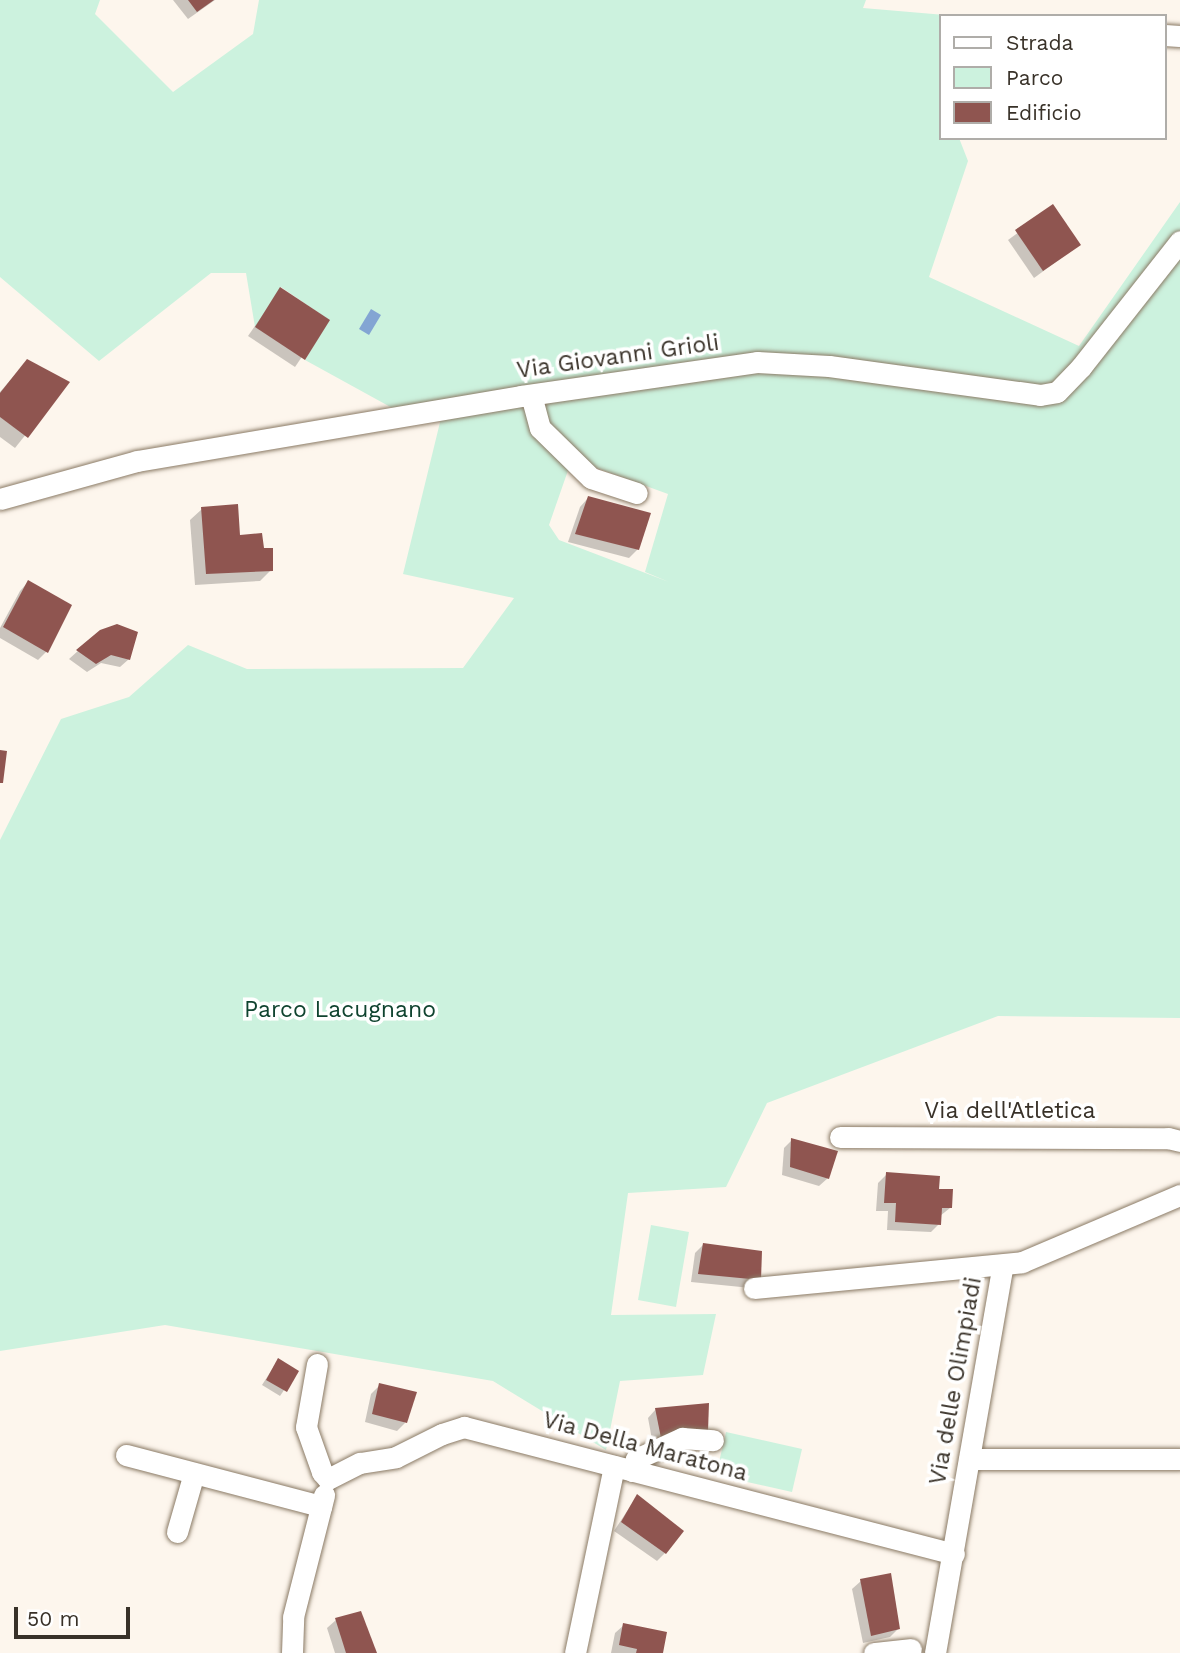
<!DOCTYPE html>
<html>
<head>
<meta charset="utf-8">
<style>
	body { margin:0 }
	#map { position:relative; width:1180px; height:1653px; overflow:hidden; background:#fdf6ed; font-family:"Work Sans",sans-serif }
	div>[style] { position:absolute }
	.green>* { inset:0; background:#ccf2de }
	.water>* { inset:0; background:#83a5d3 }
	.shadow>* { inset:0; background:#0003 }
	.building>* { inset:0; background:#8f5550 }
	.roads { filter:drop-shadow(0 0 2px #8a7a65) drop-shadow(0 0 2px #8a7a65) }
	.minor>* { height:21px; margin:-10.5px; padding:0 10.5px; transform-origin:10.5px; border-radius:10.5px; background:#fff }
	span { translate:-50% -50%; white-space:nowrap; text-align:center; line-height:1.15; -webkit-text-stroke:7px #fff; paint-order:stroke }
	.street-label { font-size:23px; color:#383128 }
	.park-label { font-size:23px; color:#0f432f }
	.legend { position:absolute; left:939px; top:14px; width:228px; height:126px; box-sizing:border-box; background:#fff; border:2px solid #afada9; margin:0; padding:9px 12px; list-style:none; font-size:21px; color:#383128 }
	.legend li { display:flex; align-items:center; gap:14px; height:35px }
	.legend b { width:35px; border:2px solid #afada9 }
	.scale { position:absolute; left:14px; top:1607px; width:116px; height:32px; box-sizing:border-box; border:4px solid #383128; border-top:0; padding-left:9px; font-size:21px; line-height:24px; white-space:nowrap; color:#383128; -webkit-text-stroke:5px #fff; paint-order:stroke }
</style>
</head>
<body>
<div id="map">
	<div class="green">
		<div style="clip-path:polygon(evenodd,0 0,100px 0,95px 14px,173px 92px,253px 34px,259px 0,866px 0,863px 8px,945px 15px,940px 16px,940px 138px,959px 138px,968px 161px,929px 277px,1079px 346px,1180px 202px,1180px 1018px,998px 1016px,767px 1103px,726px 1187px,628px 1193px,611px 1315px,716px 1314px,703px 1375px,620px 1381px,606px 1450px,493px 1381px,165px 1325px,0 1351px,0 840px,61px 719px,129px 697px,188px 645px,247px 669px,463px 668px,514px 598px,403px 574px,443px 410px,405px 415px,305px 360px,329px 320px,281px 287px,255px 327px,246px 273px,211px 273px,99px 361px,0 277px,0 0,572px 459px,668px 494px,645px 572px,669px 582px,559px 540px,549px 525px,572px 459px)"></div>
		<div style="clip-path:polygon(651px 1225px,689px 1232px,676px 1307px,638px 1300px)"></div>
		<div style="clip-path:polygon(726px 1432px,802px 1449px,792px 1492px,716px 1475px)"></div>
	</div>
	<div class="water">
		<div style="clip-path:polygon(371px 309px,381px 315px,369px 335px,359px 329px)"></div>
	</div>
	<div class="shadow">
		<div style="clip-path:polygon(173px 0,215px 0,188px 19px)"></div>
		<div style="clip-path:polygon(1053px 207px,1079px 245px,1034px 278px,1008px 240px)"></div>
		<div style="clip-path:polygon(281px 289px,327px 320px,295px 367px,248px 336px)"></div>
		<div style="clip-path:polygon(27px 361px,67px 383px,15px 448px,0 437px,0 392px)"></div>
		<div style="clip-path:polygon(588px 498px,638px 549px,629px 558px,568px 542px,580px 507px)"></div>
		<div style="clip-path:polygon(202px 509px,238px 536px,263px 549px,271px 570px,260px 581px,195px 585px,190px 520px)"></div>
		<div style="clip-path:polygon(28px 582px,70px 606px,46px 652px,38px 660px,0 638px,0 628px,20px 591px)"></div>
		<div style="clip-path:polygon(100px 631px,129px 659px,120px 667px,101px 663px,87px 672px,69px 659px)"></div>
		<div style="clip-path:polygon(792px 1140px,828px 1178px,819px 1186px,782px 1175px,784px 1148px)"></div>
		<div style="clip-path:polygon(887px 1174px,937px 1190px,950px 1208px,940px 1216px,939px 1224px,931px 1232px,887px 1230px,888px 1211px,876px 1211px,878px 1183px)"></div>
		<div style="clip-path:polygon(703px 1245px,760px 1252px,751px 1288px,691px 1282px,695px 1253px)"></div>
		<div style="clip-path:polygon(278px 1360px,297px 1371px,280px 1396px,262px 1385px)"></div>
		<div style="clip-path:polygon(380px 1385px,405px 1423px,397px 1431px,365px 1422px,371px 1394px)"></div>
		<div style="clip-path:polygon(707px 1405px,653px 1445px,648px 1418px,656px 1409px)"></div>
		<div style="clip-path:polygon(637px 1496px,665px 1553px,657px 1561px,614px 1531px)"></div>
		<div style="clip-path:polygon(861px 1581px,899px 1628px,890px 1637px,863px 1643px,852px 1589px)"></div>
		<div style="clip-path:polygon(360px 1613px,375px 1653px,335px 1653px,327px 1628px,336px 1620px)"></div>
		<div style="clip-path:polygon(624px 1625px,661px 1653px,611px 1653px,615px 1633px)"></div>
	</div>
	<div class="building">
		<div style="clip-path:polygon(188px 0,214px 0,197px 12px)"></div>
		<div style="clip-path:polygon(1053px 204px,1081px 245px,1043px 271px,1015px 230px)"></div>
		<div style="clip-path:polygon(280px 287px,330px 320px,305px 360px,255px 327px)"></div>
		<div style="clip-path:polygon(27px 359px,70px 382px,28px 438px,0 417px,0 393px)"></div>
		<div style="clip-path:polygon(588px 496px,651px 513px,639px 550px,575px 534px)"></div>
		<div style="clip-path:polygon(238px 504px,240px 535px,262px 533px,264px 548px,273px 548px,273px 571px,206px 574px,201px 507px)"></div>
		<div style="clip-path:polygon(28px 580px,72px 605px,48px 653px,3px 627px)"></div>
		<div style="clip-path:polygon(117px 624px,138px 632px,130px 660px,111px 655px,96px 664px,76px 650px,100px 630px)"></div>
		<div style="clip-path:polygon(0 750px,7px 751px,3px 783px,0 783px)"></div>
		<div style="clip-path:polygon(791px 1138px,838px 1151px,829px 1179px,790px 1167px)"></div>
		<div style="clip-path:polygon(886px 1172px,940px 1176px,939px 1189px,953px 1189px,952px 1208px,942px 1208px,941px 1225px,895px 1222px,896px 1203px,884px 1203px)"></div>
		<div style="clip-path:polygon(703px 1243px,762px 1251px,761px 1280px,698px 1274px)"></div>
		<div style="clip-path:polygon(278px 1358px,299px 1371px,287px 1392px,266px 1380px)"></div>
		<div style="clip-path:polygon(379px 1383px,417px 1392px,407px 1423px,372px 1414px)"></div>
		<div style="clip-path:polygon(709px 1403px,708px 1431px,661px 1438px,655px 1408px)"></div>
		<div style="clip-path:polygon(637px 1494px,684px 1531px,666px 1554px,621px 1522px)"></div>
		<div style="clip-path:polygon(891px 1573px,900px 1629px,871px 1636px,860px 1579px)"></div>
		<div style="clip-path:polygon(361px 1611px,377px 1653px,346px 1653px,335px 1618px)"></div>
		<div style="clip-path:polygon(623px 1623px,667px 1632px,663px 1653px,636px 1653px,637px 1649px,619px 1645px)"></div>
	</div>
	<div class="roads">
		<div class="minor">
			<div style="left:1164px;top:35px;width:16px;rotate:4deg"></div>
			<div style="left:531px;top:395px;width:34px;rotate:75deg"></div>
			<div style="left:540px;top:428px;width:71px;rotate:44.4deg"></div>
			<div style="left:591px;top:478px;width:48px;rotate:18.1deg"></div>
			<div style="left:0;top:499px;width:142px;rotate:-15.5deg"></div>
			<div style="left:137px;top:461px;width:389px;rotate:-9.6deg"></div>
			<div style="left:521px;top:396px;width:238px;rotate:-8.2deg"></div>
			<div style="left:757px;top:362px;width:72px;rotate:3.2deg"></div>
			<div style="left:829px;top:366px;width:213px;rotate:7.8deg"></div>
			<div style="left:1040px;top:395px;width:17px;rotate:-10deg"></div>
			<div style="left:1057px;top:392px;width:35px;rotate:-46deg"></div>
			<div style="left:1081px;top:367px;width:160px;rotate:-51.8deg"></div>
			<div style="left:840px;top:1137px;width:328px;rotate:0.2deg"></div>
			<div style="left:1168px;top:1138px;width:12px;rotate:14deg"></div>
			<div style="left:754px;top:1288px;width:269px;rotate:-5.5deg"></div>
			<div style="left:1022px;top:1262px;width:172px;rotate:-23deg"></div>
			<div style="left:317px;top:1364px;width:64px;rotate:99.9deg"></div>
			<div style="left:306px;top:1427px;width:48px;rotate:70.4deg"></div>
			<div style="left:322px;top:1472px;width:9px;rotate:49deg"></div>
			<div style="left:126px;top:1455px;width:202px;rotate:14.7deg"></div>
			<div style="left:969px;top:1459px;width:211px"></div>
			<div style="left:632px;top:1471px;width:13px;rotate:-72deg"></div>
			<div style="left:636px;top:1459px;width:51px;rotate:-24.5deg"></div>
			<div style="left:682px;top:1438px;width:31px;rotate:4deg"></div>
			<div style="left:328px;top:1479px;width:36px;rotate:-27deg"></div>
			<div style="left:360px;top:1463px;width:36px;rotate:-9deg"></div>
			<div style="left:396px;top:1457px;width:51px;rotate:-26.6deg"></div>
			<div style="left:442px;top:1434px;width:23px;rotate:-18deg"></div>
			<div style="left:464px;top:1427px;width:506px;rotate:14.53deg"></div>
			<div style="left:177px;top:1532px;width:61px;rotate:-73.9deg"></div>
			<div style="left:292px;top:1653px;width:36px;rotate:-88deg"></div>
			<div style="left:293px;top:1617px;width:126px;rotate:-75.7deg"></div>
			<div style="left:575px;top:1653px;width:191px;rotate:-78.2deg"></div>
			<div style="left:874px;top:1653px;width:37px;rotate:-6deg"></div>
			<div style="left:935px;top:1653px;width:394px;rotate:-80.1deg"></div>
		</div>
	</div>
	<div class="street-label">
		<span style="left:618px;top:357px;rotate:-8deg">Via Giovanni Grioli</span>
		<span style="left:1010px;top:1111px">Via dell'Atletica</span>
		<span style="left:956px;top:1381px;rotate:-80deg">Via delle Olimpiadi</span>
		<span style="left:645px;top:1447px;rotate:15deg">Via Della Maratona</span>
	</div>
	<div class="park-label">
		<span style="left:340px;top:1010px">Parco Lacugnano</span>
	</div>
	<ul class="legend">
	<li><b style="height:9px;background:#fff"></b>Strada</li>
	<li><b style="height:19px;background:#ccf2de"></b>Parco</li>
	<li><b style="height:19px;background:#8f5550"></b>Edificio</li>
	</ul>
	<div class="scale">50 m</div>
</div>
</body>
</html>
